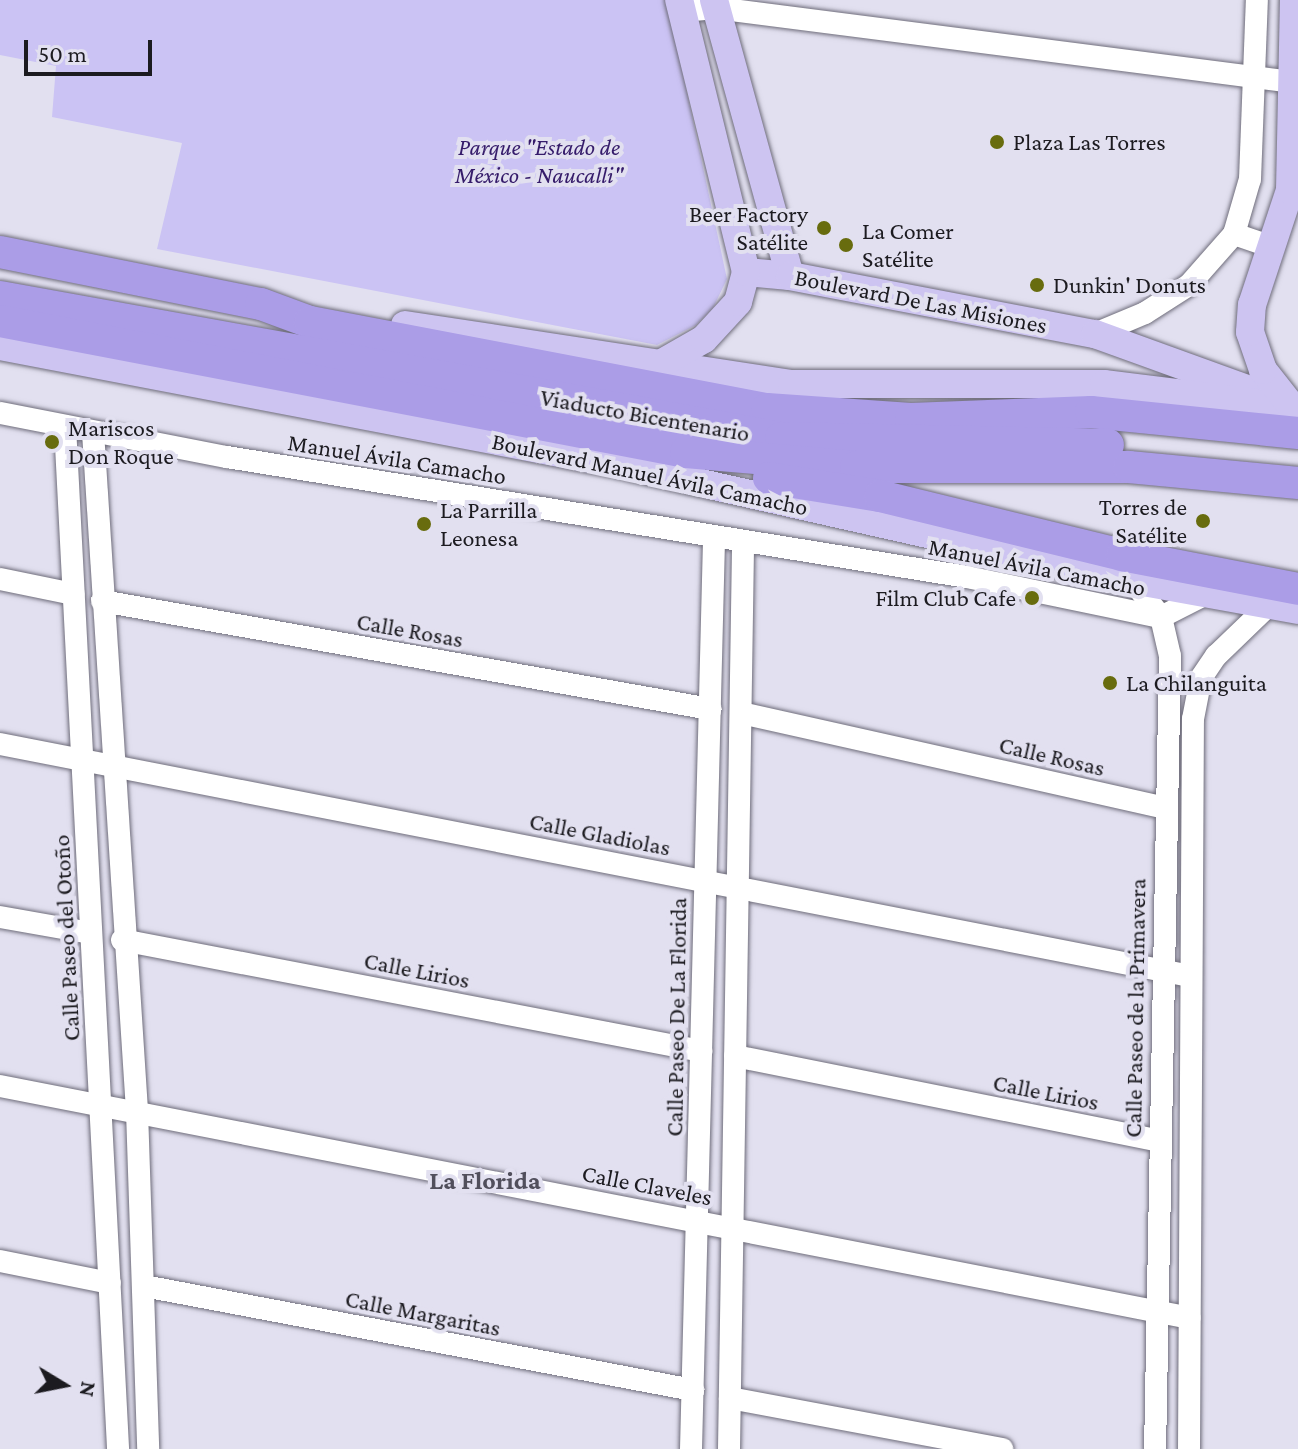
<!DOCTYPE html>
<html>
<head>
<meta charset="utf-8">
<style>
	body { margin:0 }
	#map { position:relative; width:1298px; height:1449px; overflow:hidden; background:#e2e0f0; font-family:"Crimson Pro",serif }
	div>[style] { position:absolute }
	.green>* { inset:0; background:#cbc3f4 }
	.roads { filter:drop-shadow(0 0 2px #6f6d7b) drop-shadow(0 0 2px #6f6d7b) }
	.minor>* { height:22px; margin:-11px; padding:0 11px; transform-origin:11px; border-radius:11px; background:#fff }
	.major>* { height:28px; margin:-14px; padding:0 14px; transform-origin:14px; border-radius:14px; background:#cdc4f1 }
	.highway>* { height:32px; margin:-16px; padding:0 16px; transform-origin:16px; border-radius:16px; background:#ab9de7 }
	.dots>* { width:22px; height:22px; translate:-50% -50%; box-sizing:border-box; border:4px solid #e2e0f0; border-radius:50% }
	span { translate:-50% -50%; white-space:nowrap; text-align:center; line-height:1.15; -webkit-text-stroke:8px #e2e0f0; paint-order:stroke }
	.poi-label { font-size:24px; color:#1c1b20 }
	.left { translate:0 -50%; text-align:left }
	.right { translate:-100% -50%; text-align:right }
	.park-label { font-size:24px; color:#351b6a; font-style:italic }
	.street-label { font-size:24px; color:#1c1b20 }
	.neighbourhood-label { font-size:26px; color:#514f5c; font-weight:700 }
	.north { position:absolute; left:24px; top:1345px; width:80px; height:80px; -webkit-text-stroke:6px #e2e0f0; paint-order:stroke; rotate:100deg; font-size:22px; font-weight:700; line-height:32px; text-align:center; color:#1c1b20 }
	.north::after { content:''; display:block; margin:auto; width:28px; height:36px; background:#1c1b20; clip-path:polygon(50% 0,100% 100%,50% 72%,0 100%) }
	.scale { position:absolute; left:24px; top:40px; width:128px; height:36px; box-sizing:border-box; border:4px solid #1c1b20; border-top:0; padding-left:10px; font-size:24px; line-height:28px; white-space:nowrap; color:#1c1b20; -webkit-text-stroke:6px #e2e0f0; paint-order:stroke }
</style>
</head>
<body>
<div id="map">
	<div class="green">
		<div style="clip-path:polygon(0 0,667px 0,727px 279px,713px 308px,696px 325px,657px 345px,157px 249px,182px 143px,52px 117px,56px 66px,0 55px)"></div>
	</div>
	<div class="roads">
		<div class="minor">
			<div style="left:682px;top:11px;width:34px;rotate:-5deg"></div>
			<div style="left:716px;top:8px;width:582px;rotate:7.31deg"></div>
			<div style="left:1234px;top:234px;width:40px;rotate:18.9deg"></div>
			<div style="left:1095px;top:334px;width:54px;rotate:-22.8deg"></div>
			<div style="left:1145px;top:313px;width:52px;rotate:-32.5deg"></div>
			<div style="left:1189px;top:285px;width:68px;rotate:-48.6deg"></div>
			<div style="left:1234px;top:234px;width:57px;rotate:-73.8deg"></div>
			<div style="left:1250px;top:179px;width:179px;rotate:-87.8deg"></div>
			<div style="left:0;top:413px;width:231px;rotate:11deg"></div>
			<div style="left:227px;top:457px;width:750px;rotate:9.21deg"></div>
			<div style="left:967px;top:577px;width:198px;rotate:11.7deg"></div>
			<div style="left:1161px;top:617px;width:53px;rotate:-27.1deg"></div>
			<div style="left:65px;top:426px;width:1024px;rotate:87.03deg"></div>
			<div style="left:93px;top:432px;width:680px;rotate:86.29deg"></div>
			<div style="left:137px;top:1111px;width:338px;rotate:88.1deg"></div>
			<div style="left:0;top:579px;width:75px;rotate:11.6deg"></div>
			<div style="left:1132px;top:580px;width:47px;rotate:51.9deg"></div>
			<div style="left:1161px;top:617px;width:40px;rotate:77deg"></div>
			<div style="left:1170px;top:656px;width:793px;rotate:91.08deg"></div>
			<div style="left:102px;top:601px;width:618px;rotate:10.07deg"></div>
			<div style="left:741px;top:713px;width:435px;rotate:12.6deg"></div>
			<div style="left:0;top:744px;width:1212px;rotate:11.03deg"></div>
			<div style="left:0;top:917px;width:92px;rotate:10deg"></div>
			<div style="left:122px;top:940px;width:590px;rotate:10.85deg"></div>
			<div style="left:735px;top:1056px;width:432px;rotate:11.3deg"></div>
			<div style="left:0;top:1086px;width:1212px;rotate:11.03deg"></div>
			<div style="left:0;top:1261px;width:112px;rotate:11.3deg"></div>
			<div style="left:144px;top:1286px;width:559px;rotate:10.73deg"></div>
			<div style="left:730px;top:1398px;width:277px;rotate:10.6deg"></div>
			<div style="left:691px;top:1449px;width:911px;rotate:-88.55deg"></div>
			<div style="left:729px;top:1449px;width:906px;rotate:-89.11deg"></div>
			<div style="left:1189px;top:1449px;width:730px;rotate:-89.69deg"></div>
			<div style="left:1193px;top:719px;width:42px;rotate:-79deg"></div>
			<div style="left:1201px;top:678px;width:27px;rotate:-56deg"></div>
			<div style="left:1216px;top:656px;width:74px;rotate:-43.9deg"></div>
		</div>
		<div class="major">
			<div style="left:714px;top:0;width:286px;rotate:74.6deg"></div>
			<div style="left:746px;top:272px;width:44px;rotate:5.2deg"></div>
			<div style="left:790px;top:276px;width:310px;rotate:10.8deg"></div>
			<div style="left:1095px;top:334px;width:165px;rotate:19.9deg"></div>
			<div style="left:405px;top:325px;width:391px;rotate:8.7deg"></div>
			<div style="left:792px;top:384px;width:312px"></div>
			<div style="left:1104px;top:384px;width:195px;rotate:7.1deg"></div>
			<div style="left:0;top:346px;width:623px;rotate:10.82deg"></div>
			<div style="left:612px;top:463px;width:533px;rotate:12.68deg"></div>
			<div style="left:1132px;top:580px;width:169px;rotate:10.2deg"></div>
			<div style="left:657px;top:366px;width:54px;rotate:-29.9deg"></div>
			<div style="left:704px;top:339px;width:50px;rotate:-47.4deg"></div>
			<div style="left:738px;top:302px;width:31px;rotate:-75deg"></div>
			<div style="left:746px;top:272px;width:280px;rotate:-103.8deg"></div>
			<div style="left:1292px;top:407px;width:47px;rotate:-128.1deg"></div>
			<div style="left:1263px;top:370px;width:40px;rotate:-108.9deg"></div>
			<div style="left:1250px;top:332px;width:27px;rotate:-86deg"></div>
			<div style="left:1252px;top:305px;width:121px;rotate:-71.7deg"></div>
			<div style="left:1290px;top:190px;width:190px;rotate:-88.8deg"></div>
		</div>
		<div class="highway">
			<div style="left:0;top:252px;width:266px;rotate:11.3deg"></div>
			<div style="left:261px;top:304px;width:52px;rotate:20.2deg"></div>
			<div style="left:310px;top:322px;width:465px;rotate:10.8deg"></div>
			<div style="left:767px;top:409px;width:144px;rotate:4deg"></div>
			<div style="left:911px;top:419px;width:180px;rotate:-2.2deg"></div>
			<div style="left:1091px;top:412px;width:208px;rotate:5.8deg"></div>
			<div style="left:0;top:297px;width:794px;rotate:10.23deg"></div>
			<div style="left:781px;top:438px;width:327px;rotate:1.2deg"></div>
			<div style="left:0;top:321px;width:698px;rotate:10.81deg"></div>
			<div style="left:686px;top:452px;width:171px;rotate:5deg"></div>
			<div style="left:856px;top:467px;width:273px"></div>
			<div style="left:1129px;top:467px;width:170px;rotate:5.4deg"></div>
			<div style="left:769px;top:478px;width:112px;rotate:9.2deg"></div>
			<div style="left:880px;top:496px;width:249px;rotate:13.7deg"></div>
			<div style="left:1122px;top:555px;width:179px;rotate:10.9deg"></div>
		</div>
	</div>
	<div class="dots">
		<div style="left:997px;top:142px;background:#686c0e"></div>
		<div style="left:824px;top:228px;background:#686c0e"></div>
		<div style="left:846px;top:245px;background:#686c0e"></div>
		<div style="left:1037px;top:285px;background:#686c0e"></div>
		<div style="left:52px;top:442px;background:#686c0e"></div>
		<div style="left:1203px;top:521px;background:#686c0e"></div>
		<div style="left:424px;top:524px;background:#686c0e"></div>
		<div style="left:1032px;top:598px;background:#686c0e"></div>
		<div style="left:1110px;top:683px;background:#686c0e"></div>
	</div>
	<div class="poi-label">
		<span class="left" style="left:1013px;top:142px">Plaza Las Torres</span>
		<span class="right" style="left:808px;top:228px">Beer Factory<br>Satélite</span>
		<span class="left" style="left:862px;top:245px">La Comer<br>Satélite</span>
		<span class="left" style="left:1053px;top:285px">Dunkin' Donuts</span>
		<span class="left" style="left:68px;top:442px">Mariscos<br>Don Roque</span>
		<span class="right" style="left:1187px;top:521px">Torres de<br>Satélite</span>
		<span class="left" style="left:440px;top:524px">La Parrilla<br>Leonesa</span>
		<span class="right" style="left:1016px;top:598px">Film Club Cafe</span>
		<span class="left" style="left:1126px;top:683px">La Chilanguita</span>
	</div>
	<div class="park-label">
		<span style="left:539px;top:161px">Parque "Estado de<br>México - Naucalli"</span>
	</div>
	<div class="street-label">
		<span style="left:921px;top:301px;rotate:11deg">Boulevard De Las Misiones</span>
		<span style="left:645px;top:415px;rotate:10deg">Viaducto Bicentenario</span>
		<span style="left:397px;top:459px;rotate:9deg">Manuel Ávila Camacho</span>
		<span style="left:650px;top:474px;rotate:12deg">Boulevard Manuel Ávila Camacho</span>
		<span style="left:1037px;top:567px;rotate:11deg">Manuel Ávila Camacho</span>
		<span style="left:410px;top:630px;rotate:10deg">Calle Rosas</span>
		<span style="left:1052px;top:756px;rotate:13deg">Calle Rosas</span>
		<span style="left:600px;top:834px;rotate:11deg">Calle Gladiolas</span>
		<span style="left:66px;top:938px;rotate:-93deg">Calle Paseo del Otoño</span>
		<span style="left:417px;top:970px;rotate:11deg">Calle Lirios</span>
		<span style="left:1135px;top:1008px;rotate:-89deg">Calle Paseo de la Primavera</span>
		<span style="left:676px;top:1017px;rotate:-89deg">Calle Paseo De La Florida</span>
		<span style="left:1046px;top:1092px;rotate:11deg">Calle Lirios</span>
		<span style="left:647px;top:1185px;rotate:11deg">Calle Claveles</span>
		<span style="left:423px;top:1313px;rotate:11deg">Calle Margaritas</span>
	</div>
	<div class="neighbourhood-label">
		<span style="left:485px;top:1181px">La Florida</span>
	</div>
	<div class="north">N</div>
	<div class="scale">50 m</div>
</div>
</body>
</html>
